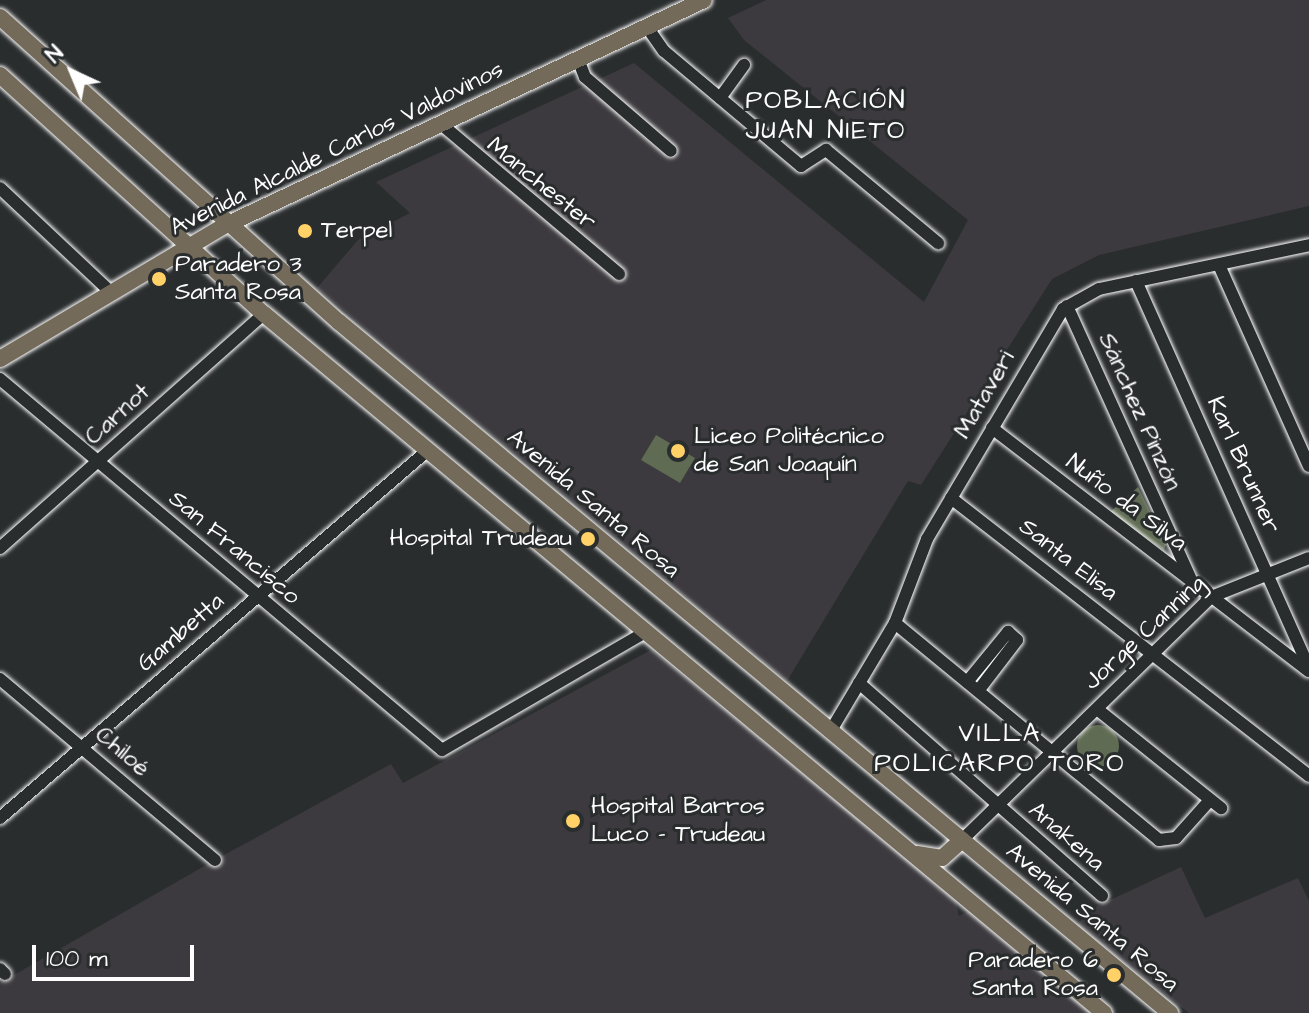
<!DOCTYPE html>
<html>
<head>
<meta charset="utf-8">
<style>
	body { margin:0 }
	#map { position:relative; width:1309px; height:1013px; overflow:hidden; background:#2a2d2e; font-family:"Architects Daughter",sans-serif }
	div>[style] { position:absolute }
	.built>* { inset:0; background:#3c3a3e }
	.green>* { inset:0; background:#5f6b52 }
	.round { border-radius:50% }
	.roads { filter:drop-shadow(0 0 2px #fff) drop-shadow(0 0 2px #fff) }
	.minor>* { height:12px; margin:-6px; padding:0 6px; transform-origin:6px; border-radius:6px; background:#2a2d2e }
	.major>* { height:16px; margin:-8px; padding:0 8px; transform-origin:8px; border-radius:8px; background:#746a5a }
	.dots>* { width:22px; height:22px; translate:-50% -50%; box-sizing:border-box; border:4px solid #2a2d2e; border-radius:50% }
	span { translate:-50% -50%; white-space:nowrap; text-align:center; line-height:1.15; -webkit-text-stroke:6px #2a2d2e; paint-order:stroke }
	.street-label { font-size:24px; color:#fff }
	.poi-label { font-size:24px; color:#fff }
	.left { translate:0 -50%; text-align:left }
	.right { translate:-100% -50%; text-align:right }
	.neighbourhood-label { font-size:26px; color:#fff; letter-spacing:2px }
	.north { position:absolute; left:32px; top:32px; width:80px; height:80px; -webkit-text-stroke:6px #2a2d2e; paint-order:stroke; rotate:316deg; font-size:22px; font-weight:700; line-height:32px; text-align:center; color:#fff }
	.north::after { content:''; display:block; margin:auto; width:28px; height:36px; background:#fff; clip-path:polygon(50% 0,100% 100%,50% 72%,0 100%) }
	.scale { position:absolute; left:32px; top:945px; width:162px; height:36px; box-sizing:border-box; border:4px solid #fff; border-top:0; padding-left:10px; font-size:24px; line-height:28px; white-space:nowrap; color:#fff; -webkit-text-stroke:6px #2a2d2e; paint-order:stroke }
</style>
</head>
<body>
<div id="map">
	<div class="built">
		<div style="clip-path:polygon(766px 0,1309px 0,1309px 206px,1099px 255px,1052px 279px,921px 485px,908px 481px,787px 681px,317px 288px,358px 240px,410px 213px,376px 182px,634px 63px,924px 302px,968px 220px,744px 40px,728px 18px)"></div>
		<div style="clip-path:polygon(651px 650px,955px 898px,959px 916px,969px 911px,1090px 1013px,0 1013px,0 983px,215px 860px,391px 764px,403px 783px)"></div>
		<div style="clip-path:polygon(1181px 867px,1205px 918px,1298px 878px,1309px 901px,1309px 1013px,1189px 1013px,1077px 925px,1091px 909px)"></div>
	</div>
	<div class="green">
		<div style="clip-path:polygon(656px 435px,695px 458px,680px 483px,641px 460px)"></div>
		<div style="clip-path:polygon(1138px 487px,1166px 544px,1164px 550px,1109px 513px)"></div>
		<div class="round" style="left:1077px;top:725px;width:42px;height:42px"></div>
	</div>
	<div class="roads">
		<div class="minor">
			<div style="left:647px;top:27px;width:29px;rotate:55deg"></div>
			<div style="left:664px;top:51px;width:179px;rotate:40deg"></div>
			<div style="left:801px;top:166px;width:30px;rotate:-33deg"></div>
			<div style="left:826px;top:150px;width:146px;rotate:39.7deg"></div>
			<div style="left:578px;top:59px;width:19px;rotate:69deg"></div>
			<div style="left:585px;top:77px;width:113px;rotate:40.7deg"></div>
			<div style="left:720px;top:98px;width:41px;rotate:-54deg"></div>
			<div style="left:441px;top:124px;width:233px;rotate:40.1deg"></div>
			<div style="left:0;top:188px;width:154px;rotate:43.2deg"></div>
			<div style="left:1219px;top:265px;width:220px;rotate:65.9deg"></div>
			<div style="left:1136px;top:281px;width:423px;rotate:65.9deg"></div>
			<div style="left:1067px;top:306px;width:298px;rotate:65.6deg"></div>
			<div style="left:0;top:379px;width:577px;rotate:40.01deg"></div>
			<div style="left:442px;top:750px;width:233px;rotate:-30.1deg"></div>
			<div style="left:992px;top:428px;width:399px;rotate:37.5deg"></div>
			<div style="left:951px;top:498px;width:453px;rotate:37.8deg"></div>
			<div style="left:0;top:548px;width:353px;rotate:-41.6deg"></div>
			<div style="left:895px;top:623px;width:342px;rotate:39.4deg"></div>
			<div style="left:1159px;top:840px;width:17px;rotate:-7deg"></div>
			<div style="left:1176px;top:838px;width:51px;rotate:-48.2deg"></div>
			<div style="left:0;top:679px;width:281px;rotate:40.1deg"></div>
			<div style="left:967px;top:682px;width:65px;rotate:-50.6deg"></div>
			<div style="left:1008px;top:632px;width:12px;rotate:42deg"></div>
			<div style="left:1017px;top:640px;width:64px;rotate:127.4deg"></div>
			<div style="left:859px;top:683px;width:323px;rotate:41.2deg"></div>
			<div style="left:1097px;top:709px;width:159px;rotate:38.6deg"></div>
			<div style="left:830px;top:732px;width:127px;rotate:-59.2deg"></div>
			<div style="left:895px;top:623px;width:90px;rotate:-69.1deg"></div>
			<div style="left:927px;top:539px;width:267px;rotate:-59.4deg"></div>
			<div style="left:1063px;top:309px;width:41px;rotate:-29.1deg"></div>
			<div style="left:1099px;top:289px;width:215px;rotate:-11.8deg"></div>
			<div style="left:0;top:818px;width:563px;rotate:-40.68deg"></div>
			<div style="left:962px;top:840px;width:348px;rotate:-44.3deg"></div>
			<div style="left:1211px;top:597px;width:105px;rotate:-21.7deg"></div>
			<div style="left:0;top:969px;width:7px;rotate:45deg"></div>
		</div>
		<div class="major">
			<div style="left:0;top:17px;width:456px;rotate:42deg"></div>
			<div style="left:339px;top:322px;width:1081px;rotate:39.74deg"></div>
			<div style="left:0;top:75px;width:356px;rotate:42.2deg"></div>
			<div style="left:264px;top:314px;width:1093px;rotate:39.77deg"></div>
			<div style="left:0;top:359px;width:263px;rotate:-30.7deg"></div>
			<div style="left:226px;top:225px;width:528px;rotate:-25.21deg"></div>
			<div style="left:917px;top:854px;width:25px;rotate:9deg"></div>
			<div style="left:942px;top:858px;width:27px;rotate:-42deg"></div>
		</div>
	</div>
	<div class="dots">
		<div style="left:305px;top:231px;background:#ffd166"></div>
		<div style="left:159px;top:279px;background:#ffd166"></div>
		<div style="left:678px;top:451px;background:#ffd166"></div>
		<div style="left:588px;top:539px;background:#ffd166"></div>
		<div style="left:573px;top:821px;background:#ffd166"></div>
		<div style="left:1114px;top:975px;background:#ffd166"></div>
	</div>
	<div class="street-label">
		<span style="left:337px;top:149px;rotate:-26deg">Avenida Alcalde Carlos Valdovinos</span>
		<span style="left:541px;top:184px;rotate:39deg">Manchester</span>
		<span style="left:985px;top:395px;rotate:-60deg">Mataveri</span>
		<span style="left:1139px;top:412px;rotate:66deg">Sánchez Pinzón</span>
		<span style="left:118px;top:415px;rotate:-42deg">Carnot</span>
		<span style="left:1243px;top:465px;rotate:66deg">Karl Brunner</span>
		<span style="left:1126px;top:503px;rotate:37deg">Nuño da Silva</span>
		<span style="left:593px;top:504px;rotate:40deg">Avenida Santa Rosa</span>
		<span style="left:234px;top:548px;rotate:40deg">San Francisco</span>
		<span style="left:1068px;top:560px;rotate:38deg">Santa Elisa</span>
		<span style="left:181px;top:633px;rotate:-41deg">Gambetta</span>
		<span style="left:1145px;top:633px;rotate:-43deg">Jorge Canning</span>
		<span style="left:122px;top:752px;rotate:40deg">Chiloé</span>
		<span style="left:1066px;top:837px;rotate:41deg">Anakena</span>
		<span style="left:1092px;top:918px;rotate:40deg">Avenida Santa Rosa</span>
	</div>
	<div class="poi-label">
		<span class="left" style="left:321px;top:231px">Terpel</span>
		<span class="left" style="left:175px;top:279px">Paradero 3<br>Santa Rosa</span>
		<span class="left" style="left:694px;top:451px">Liceo Politécnico<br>de San Joaquín</span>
		<span class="right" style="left:572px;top:539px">Hospital Trudeau</span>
		<span class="left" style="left:591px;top:821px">Hospital Barros<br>Luco - Trudeau</span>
		<span class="right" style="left:1098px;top:975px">Paradero 6<br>Santa Rosa</span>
	</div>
	<div class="neighbourhood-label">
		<span style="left:826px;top:116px">POBLACIÓN<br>JUAN NIETO</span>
		<span style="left:1000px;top:749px">VILLA<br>POLICARPO TORO</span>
	</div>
	<div class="north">N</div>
	<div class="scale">100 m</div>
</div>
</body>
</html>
